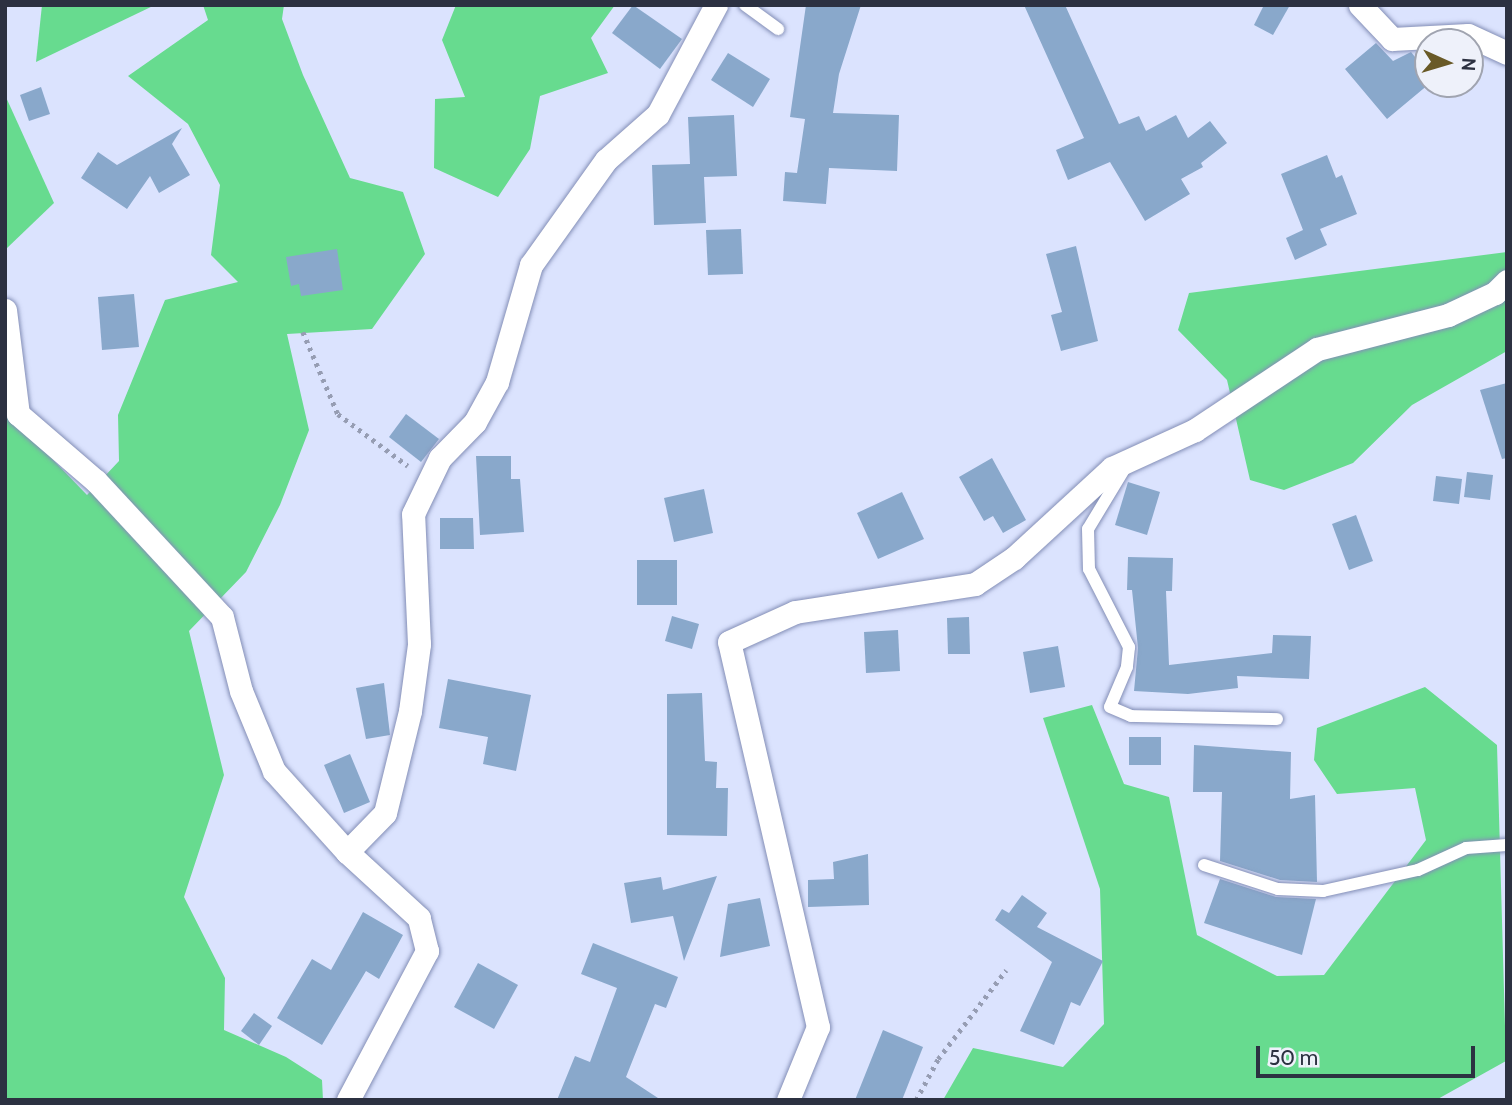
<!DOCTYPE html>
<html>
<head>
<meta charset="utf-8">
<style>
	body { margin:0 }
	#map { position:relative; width:1512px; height:1105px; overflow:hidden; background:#dbe3fe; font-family:Cabin,sans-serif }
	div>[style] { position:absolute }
	.green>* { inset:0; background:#67db8f }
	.building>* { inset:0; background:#89a8cb }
	.path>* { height:4.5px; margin-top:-2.25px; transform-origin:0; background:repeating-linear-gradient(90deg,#969db3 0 3.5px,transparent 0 8.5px) }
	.roads { filter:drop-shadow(0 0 2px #838eb6) drop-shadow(0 0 2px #838eb6) }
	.lane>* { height:12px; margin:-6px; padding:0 6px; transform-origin:6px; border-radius:6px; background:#fff }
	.street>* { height:23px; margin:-11.5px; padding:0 11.5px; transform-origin:11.5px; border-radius:11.5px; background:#fff }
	span { translate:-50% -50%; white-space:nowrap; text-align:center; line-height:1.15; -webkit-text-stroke:5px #eef1fa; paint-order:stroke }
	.frame { position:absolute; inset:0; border:7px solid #2c3141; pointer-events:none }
	.north { position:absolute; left:1414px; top:28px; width:70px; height:70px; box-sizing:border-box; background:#eef1fa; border:2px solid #a0a4b0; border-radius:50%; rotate:94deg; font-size:19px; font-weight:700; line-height:28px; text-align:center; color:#2c3141 }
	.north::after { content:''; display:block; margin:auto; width:24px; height:32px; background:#695a27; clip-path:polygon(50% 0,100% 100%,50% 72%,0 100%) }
	.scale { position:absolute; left:1256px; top:1046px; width:219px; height:32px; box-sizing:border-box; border:4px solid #2c3141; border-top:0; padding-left:9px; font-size:21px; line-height:24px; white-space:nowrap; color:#2c3141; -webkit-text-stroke:5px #eef1fa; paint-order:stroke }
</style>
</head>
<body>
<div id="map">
	<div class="green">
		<div style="clip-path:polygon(42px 5px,155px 5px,36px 62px)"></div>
		<div style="clip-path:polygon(203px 5px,284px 5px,282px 19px,303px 75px,350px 178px,403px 192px,425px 254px,372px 329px,287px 334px,309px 430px,280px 505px,246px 572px,189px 631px,224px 775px,184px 897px,225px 978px,224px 1030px,286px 1057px,322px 1080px,323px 1100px,5px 1100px,5px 410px,87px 495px,119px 461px,118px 415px,165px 300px,238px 282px,211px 255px,220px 185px,188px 124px,128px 76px,208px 20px)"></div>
		<div style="clip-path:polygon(456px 5px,615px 5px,591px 38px,608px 73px,540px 96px,530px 149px,498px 197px,434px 168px,435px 99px,465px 97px,442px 40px)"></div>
		<div style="clip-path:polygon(5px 95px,54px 203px,5px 250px)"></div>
		<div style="clip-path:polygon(1507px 252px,1507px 351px,1412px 405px,1353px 463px,1284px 490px,1250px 480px,1227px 380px,1178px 330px,1189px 293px)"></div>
		<div style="clip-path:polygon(1425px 687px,1497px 745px,1506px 1061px,1436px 1100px,943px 1100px,973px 1048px,1063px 1067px,1104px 1024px,1100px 889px,1043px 718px,1092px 705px,1124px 784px,1169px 797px,1197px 935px,1277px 976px,1324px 975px,1426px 840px,1415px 788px,1337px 794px,1314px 760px,1317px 728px)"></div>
	</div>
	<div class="building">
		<div style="clip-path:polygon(633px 5px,682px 39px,660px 69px,612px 33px)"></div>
		<div style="clip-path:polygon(806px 5px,861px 5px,839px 74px,833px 113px,899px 115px,897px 171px,829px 168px,826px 204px,783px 201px,785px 172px,797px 173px,805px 119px,790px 117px)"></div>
		<div style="clip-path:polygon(1024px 5px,1065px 5px,1119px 124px,1139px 116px,1146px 131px,1176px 115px,1188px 138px,1210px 121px,1227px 143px,1201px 163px,1203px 167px,1181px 179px,1190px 194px,1145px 221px,1110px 162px,1068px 180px,1056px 150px,1084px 138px)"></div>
		<div style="clip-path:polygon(1264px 5px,1290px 5px,1273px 35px,1254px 25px)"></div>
		<div style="clip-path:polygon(1376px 43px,1393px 61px,1411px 52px,1428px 73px,1429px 84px,1387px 119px,1345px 69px)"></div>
		<div style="clip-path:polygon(728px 53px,770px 79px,753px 107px,711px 80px)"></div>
		<div style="clip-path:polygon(41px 87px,50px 114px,29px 121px,20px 95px)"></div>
		<div style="clip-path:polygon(734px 115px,737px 176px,704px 177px,706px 223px,654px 225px,652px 165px,690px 164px,688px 117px)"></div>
		<div style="clip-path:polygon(182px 128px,172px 144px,190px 175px,159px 193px,150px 176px,127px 209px,81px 178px,98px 152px,117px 165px)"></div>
		<div style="clip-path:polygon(1327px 155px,1336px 178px,1342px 175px,1357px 214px,1320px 229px,1327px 245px,1295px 260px,1286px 238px,1303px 230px,1281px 174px)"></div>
		<div style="clip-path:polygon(741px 229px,743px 274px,708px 275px,706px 230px)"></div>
		<div style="clip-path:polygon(1076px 246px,1098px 341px,1061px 351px,1051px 315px,1062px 312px,1046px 254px)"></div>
		<div style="clip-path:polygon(337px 249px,343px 290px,301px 296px,299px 284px,291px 286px,286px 257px)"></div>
		<div style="clip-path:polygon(134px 294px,139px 347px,102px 350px,98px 297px)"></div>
		<div style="clip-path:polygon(1507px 383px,1507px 458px,1502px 459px,1480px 390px)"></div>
		<div style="clip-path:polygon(406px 414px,439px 439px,421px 462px,389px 437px)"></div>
		<div style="clip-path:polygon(476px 456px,511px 456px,511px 479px,520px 479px,524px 532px,480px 535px)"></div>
		<div style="clip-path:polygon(992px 458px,1026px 520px,1003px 533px,993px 516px,984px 521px,959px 477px)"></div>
		<div style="clip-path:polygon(1467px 472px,1493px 475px,1490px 500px,1464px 497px)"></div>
		<div style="clip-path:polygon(1436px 476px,1462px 479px,1459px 504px,1433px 501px)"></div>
		<div style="clip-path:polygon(1128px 482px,1160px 492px,1147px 535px,1115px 525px)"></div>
		<div style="clip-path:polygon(704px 489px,713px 533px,674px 542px,664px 498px)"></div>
		<div style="clip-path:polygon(902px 492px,924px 539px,878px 559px,857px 513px)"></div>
		<div style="clip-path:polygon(1356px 515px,1373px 561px,1349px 570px,1332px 524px)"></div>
		<div style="clip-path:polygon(440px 518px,473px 518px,474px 549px,440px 549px)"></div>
		<div style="clip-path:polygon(1128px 557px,1173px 558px,1172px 591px,1166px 591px,1169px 665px,1272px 653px,1273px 635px,1311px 636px,1309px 679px,1237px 676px,1238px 688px,1188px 694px,1134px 691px,1138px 648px,1132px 590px,1127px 590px)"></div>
		<div style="clip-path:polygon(637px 560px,677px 560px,677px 605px,637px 605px)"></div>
		<div style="clip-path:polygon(672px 616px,699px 624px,692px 649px,665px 641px)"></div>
		<div style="clip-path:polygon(969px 617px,970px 654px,948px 654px,947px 618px)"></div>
		<div style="clip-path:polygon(898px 630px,900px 671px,866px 673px,864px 632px)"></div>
		<div style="clip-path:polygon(1058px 646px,1065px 687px,1030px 693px,1023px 652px)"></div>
		<div style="clip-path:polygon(448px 679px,531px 695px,516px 771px,483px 764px,488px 737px,439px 728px)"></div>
		<div style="clip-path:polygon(384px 683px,390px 735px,366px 739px,356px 688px)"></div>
		<div style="clip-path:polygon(702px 693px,705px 761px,717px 762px,716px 788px,728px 788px,727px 836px,667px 835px,667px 694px)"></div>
		<div style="clip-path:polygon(1129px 737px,1161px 737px,1161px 765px,1129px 765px)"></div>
		<div style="clip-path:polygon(1194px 745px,1291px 752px,1290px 799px,1315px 795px,1317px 882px,1280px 880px,1220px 861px,1222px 792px,1193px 792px)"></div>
		<div style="clip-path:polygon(350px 754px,370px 802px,344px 813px,324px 765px)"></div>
		<div style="clip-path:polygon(868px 854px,869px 905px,808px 907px,808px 880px,834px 879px,833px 862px)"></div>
		<div style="clip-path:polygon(717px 876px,684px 961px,673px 916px,631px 923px,624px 883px,661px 877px,663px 890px)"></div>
		<div style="clip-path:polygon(1220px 879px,1276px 897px,1316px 899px,1302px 955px,1204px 923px)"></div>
		<div style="clip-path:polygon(1022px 895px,1047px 913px,1037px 927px,1103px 961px,1080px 1006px,1071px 1002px,1054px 1045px,1020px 1031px,1052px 962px,995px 920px,1002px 909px,1009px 913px)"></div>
		<div style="clip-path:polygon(760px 898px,770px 946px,720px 957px,728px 904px)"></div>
		<div style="clip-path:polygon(363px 912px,403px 935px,379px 979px,366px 971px,322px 1045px,277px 1018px,312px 959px,331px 970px)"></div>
		<div style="clip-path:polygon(593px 943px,678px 977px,666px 1008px,655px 1004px,626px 1077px,661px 1100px,557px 1100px,575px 1056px,590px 1062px,617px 988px,581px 974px)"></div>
		<div style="clip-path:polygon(478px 963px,518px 985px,494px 1029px,454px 1007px)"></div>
		<div style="clip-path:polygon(254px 1013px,272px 1026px,259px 1045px,241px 1031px)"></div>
		<div style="clip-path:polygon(883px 1030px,923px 1047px,902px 1100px,855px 1100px)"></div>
	</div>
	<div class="path">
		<div style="left:303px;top:332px;width:89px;rotate:66.9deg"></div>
		<div style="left:338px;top:414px;width:87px;rotate:36.6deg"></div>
		<div style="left:916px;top:1100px;width:47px;rotate:-61.8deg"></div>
		<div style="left:938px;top:1059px;width:112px;rotate:-52.6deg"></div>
	</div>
	<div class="roads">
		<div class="lane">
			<div style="left:745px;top:5px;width:41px;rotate:36deg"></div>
			<div style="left:1128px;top:463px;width:77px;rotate:121.2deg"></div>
			<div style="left:1088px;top:529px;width:40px;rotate:88.6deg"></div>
			<div style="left:1089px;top:569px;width:88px;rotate:62.9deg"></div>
			<div style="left:1129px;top:647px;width:20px;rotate:96deg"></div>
			<div style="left:1127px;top:667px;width:43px;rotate:113deg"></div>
			<div style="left:1110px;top:707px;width:23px;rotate:23deg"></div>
			<div style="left:1131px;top:716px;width:146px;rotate:1.2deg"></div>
			<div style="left:1204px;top:865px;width:78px;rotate:18deg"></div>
			<div style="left:1278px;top:889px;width:45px;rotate:2.5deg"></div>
			<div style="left:1323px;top:891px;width:97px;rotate:-12.5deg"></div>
			<div style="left:1418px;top:870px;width:53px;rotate:-24.6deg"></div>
			<div style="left:1466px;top:848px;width:41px;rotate:-4.2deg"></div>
		</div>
		<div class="street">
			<div style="left:1360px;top:5px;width:47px;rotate:46.7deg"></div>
			<div style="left:1392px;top:39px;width:76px;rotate:-3deg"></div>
			<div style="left:1468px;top:35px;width:43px;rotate:24.8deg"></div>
			<div style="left:5px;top:310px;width:105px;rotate:82.9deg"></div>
			<div style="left:18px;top:414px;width:103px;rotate:40.7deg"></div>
			<div style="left:96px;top:481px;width:185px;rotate:47.2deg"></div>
			<div style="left:222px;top:617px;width:76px;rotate:75.6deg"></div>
			<div style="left:241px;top:691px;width:87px;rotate:67.6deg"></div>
			<div style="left:274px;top:771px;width:109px;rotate:48deg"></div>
			<div style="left:348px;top:1100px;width:169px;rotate:-62.1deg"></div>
			<div style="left:427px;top:951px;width:34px;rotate:-104deg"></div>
			<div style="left:419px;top:918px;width:98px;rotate:-137.5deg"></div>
			<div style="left:347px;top:852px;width:54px;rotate:-45.7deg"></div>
			<div style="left:385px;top:813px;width:105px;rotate:-76.2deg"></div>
			<div style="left:410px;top:711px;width:68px;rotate:-82.3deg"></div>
			<div style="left:419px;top:644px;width:130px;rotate:-92.6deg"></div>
			<div style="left:413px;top:514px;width:62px;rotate:-64.3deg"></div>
			<div style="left:440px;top:458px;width:50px;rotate:-45.8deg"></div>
			<div style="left:475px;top:422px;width:46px;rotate:-61.2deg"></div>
			<div style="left:497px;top:382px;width:122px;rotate:-73.8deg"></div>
			<div style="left:531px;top:265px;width:129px;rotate:-54.5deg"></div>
			<div style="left:606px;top:160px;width:69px;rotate:-41.5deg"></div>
			<div style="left:658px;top:114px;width:123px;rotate:-62deg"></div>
			<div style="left:788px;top:1100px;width:79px;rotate:-67.7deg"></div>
			<div style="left:818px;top:1027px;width:395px;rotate:-103deg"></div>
			<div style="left:729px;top:642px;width:72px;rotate:-24.4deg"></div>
			<div style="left:795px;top:612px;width:182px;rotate:-8.8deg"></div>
			<div style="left:975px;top:584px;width:47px;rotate:-33.7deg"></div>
			<div style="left:1014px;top:558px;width:133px;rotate:-42.6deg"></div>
			<div style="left:1112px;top:468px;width:91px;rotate:-24.6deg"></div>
			<div style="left:1195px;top:430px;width:146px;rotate:-33.6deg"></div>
			<div style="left:1317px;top:349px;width:135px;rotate:-14.5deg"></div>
			<div style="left:1448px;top:315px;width:52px;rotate:-25.1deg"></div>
			<div style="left:1495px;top:293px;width:17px;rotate:-45deg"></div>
		</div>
	</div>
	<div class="frame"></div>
	<div class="north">N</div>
	<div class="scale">50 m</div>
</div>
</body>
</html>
